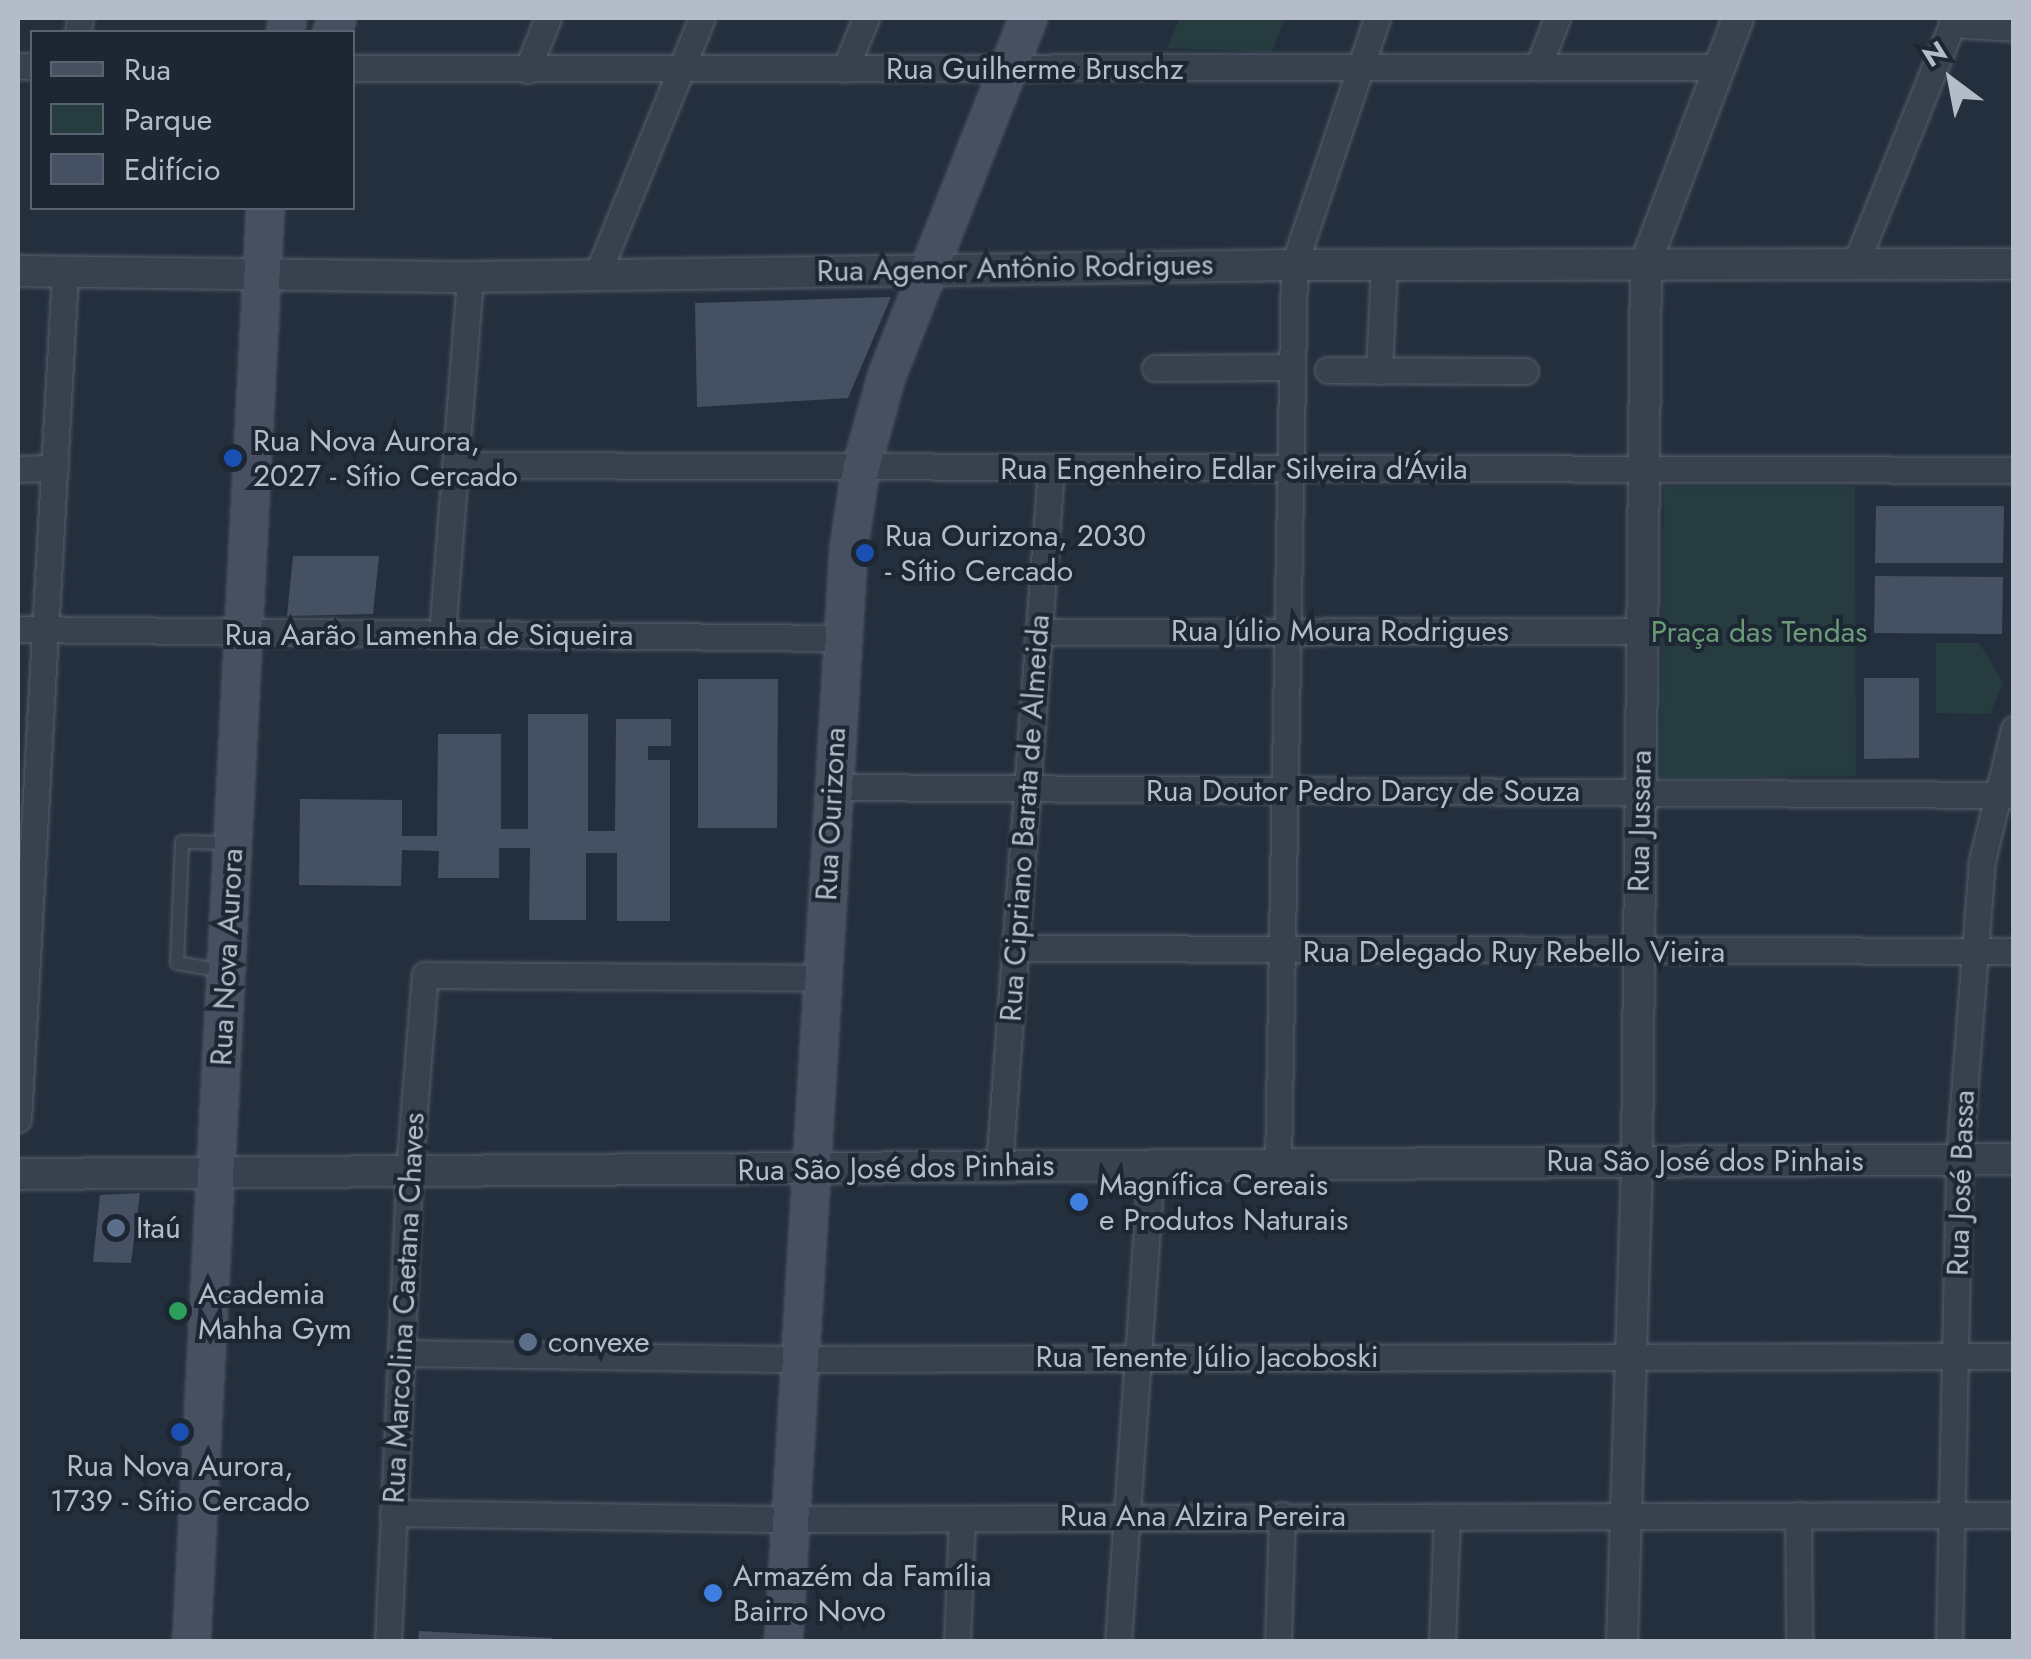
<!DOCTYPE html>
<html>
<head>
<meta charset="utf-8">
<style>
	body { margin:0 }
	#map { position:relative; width:2031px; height:1659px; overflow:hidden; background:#242f3e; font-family:Jost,sans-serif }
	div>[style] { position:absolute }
	.green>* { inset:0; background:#263c3f }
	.building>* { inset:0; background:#455162 }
	.roads { filter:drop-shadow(0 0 2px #565f6c) drop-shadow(0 0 2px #565f6c) }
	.service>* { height:12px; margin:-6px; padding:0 6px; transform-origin:6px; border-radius:6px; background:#38414e }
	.minor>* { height:25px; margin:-12.5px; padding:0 12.5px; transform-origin:12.5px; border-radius:12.5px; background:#38414e }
	.tertiary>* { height:30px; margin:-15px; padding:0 15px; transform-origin:15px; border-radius:15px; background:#38414e }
	.secondary>* { height:35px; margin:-17.5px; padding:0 17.5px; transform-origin:17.5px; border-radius:17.5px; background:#465061 }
	.dots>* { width:28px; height:28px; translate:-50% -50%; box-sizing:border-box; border:5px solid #1d2633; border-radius:50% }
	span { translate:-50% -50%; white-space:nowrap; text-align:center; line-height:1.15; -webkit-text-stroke:8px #1d2633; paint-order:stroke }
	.street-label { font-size:30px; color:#b4bcc9 }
	.poi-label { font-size:30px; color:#b4bcc9 }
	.left { translate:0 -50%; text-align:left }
	.park-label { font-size:30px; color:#6b9a76 }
	.frame { position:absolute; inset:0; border:20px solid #b4bcc9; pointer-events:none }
	.legend { position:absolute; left:30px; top:30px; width:325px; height:180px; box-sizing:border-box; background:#1d2633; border:2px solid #59626f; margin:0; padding:12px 18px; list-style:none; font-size:30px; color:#b4bcc9 }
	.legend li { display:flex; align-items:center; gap:20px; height:50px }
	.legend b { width:50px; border:2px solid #59626f }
	.north { position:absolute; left:1901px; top:30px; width:100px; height:100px; -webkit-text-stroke:8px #1d2633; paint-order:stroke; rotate:328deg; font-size:28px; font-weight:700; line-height:40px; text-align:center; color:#b4bcc9 }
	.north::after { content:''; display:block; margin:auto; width:35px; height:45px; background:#b4bcc9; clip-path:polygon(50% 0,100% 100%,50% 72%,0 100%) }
</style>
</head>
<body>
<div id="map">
	<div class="green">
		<div style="clip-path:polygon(1180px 18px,1285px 18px,1272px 52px,1167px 48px)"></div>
		<div style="clip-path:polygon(1664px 487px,1855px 487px,1856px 776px,1660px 778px)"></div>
		<div style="clip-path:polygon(1936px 643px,1979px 643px,2003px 682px,1990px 714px,1936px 713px)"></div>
	</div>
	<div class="building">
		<div style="clip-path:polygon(891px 297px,848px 398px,697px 407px,695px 303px)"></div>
		<div style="clip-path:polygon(1876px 506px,2004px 506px,2003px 563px,1875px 563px)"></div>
		<div style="clip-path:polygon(293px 556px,379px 556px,373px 614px,287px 616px)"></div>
		<div style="clip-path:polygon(1875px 576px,2003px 577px,2002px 634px,1874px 633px)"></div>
		<div style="clip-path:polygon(1864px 678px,1919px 678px,1919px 758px,1864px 759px)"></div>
		<div style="clip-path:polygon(698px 679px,778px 679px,777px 828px,698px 828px)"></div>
		<div style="clip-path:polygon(528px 714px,588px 714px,588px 831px,615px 831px,616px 719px,671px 719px,671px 746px,648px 746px,648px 760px,670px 760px,670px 921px,617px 921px,617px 853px,586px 853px,586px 920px,529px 920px,530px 848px,499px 848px,499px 878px,438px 878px,439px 851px,402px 850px,401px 886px,299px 885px,300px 799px,402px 800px,402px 836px,437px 836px,438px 734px,501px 734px,501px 829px,528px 829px)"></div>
		<div style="clip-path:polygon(140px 1193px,131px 1263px,93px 1262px,100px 1195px)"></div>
		<div style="clip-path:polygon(419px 1631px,552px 1638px,551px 1642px,418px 1642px)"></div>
	</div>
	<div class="roads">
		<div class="service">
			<div style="left:223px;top:971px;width:47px;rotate:-170.1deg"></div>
			<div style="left:177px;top:963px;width:121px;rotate:-87.6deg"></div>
			<div style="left:182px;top:842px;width:48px;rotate:1.2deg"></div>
		</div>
		<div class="minor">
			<div style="left:1952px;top:24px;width:62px;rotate:3.7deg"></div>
			<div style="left:78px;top:32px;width:14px;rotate:-82deg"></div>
			<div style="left:18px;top:66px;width:14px"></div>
			<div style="left:1538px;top:67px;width:53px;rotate:-68.8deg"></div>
			<div style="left:352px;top:68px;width:1366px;rotate:-0.04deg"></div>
			<div style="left:845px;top:69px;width:55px;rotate:-67.6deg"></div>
			<div style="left:527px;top:70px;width:56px;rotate:-68deg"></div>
			<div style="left:1857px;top:260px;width:261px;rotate:-68deg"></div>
			<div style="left:597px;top:275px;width:278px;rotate:-67.8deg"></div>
			<div style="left:1155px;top:368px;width:137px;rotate:-0.4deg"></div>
			<div style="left:1328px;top:370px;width:197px;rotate:0.3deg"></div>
			<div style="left:1379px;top:371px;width:107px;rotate:-87.3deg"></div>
			<div style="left:455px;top:465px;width:1559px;rotate:0.18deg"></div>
			<div style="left:18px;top:469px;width:37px;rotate:-2deg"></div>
			<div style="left:18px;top:629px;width:822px;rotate:0.63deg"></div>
			<div style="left:1039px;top:632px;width:603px;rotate:-0.1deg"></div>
			<div style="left:442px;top:634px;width:358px;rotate:-85.5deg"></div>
			<div style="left:833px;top:787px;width:1181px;rotate:0.39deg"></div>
			<div style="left:1016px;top:948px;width:998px;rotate:0.17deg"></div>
			<div style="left:18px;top:1119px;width:848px;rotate:-86.82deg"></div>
			<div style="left:1278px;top:1165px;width:900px;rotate:-88.98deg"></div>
			<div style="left:1294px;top:265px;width:261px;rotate:-71.4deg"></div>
			<div style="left:999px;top:1166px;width:699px;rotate:-85.73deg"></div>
			<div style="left:401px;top:1353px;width:399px;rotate:0.9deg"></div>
			<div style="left:800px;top:1359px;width:1214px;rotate:-0.14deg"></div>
			<div style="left:393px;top:1513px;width:395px;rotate:0.9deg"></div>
			<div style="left:788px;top:1519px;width:1226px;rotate:-0.19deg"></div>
			<div style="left:1798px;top:1515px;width:127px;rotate:89.5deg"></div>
			<div style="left:388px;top:1642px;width:470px;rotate:-87.4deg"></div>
			<div style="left:409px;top:1172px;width:198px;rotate:-85.4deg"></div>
			<div style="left:425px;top:975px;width:396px;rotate:0.4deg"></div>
			<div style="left:957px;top:1642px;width:123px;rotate:-87.7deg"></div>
			<div style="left:1118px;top:1642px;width:477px;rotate:-86deg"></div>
			<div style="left:1278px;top:1642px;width:127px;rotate:-88.2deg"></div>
			<div style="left:1442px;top:1642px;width:125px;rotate:-87.7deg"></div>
			<div style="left:1949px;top:1642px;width:483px;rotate:-88.8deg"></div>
			<div style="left:1959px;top:1159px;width:299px;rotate:-85.6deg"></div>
			<div style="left:1982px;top:861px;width:136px;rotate:-76.4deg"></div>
		</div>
		<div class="tertiary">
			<div style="left:18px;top:271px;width:452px;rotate:0.8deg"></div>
			<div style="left:470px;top:277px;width:824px;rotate:-0.83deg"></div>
			<div style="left:1294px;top:265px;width:720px;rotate:-0.08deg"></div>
			<div style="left:18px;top:1174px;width:1996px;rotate:-0.43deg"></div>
			<div style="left:1622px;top:1642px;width:480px;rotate:-88.2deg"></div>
			<div style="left:1637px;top:1162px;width:900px;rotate:-89.43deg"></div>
			<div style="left:1646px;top:262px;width:261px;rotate:-69.3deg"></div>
		</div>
		<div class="secondary">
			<div style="left:285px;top:32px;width:14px;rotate:-82deg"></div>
			<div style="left:331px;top:32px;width:15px;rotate:-67deg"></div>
			<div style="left:191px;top:1642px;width:1436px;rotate:-87.05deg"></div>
			<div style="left:783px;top:1642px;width:1094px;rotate:-86.59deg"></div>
			<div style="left:848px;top:550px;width:81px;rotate:-81.5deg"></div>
			<div style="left:860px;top:470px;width:98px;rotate:-74.5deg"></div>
			<div style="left:886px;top:376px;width:385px;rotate:-68.4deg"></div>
		</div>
	</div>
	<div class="dots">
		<div style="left:233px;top:458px;background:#1a4fb4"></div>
		<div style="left:865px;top:553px;background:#1a4fb4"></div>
		<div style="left:1079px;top:1202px;background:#3f7fe0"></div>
		<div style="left:116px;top:1228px;background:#5c6f8a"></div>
		<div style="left:178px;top:1311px;background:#2e9e5b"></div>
		<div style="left:528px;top:1342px;background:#5c6f8a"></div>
		<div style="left:180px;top:1432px;background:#1a4fb4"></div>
		<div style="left:713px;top:1593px;background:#3f7fe0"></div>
	</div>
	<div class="street-label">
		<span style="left:1035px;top:69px">Rua Guilherme Bruschz</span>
		<span style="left:1015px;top:268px;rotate:-1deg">Rua Agenor Antônio Rodrigues</span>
		<span style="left:1234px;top:469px">Rua Engenheiro Edlar Silveira d'Ávila</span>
		<span style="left:1340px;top:631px">Rua Júlio Moura Rodrigues</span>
		<span style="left:429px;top:635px">Rua Aarão Lamenha de Siqueira</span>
		<span style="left:1363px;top:791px">Rua Doutor Pedro Darcy de Souza</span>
		<span style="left:831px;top:814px;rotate:-87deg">Rua Ourizona</span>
		<span style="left:1025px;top:818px;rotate:-86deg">Rua Cipriano Barata de Almeida</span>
		<span style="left:1640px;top:821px;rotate:-89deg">Rua Jussara</span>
		<span style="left:1514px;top:952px">Rua Delegado Ruy Rebello Vieira</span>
		<span style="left:227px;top:957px;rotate:-87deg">Rua Nova Aurora</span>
		<span style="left:1705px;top:1161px">Rua São José dos Pinhais</span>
		<span style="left:896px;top:1168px;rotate:-1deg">Rua São José dos Pinhais</span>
		<span style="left:1961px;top:1183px;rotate:-88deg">Rua José Bassa</span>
		<span style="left:404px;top:1308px;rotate:-87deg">Rua Marcolina Caetana Chaves</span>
		<span style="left:1207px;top:1357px">Rua Tenente Júlio Jacoboski</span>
		<span style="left:1203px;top:1516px">Rua Ana Alzira Pereira</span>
	</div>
	<div class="poi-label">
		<span class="left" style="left:253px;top:458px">Rua Nova Aurora,<br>2027 - Sítio Cercado</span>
		<span class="left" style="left:885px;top:553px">Rua Ourizona, 2030<br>- Sítio Cercado</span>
		<span class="left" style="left:1099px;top:1202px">Magnífica Cereais<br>e Produtos Naturais</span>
		<span class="left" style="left:136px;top:1228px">Itaú</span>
		<span class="left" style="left:198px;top:1311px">Academia<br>Mahha Gym</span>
		<span class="left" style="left:548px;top:1342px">convexe</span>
		<span style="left:180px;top:1483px">Rua Nova Aurora,<br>1739 - Sítio Cercado</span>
		<span class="left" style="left:733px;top:1593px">Armazém da Família<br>Bairro Novo</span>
	</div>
	<div class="park-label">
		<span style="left:1759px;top:632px">Praça das Tendas</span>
	</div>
	<div class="frame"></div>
	<ul class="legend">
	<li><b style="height:12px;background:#465061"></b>Rua</li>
	<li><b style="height:28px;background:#263c3f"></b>Parque</li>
	<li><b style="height:28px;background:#455162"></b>Edifício</li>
	</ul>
	<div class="north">N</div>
</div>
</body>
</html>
